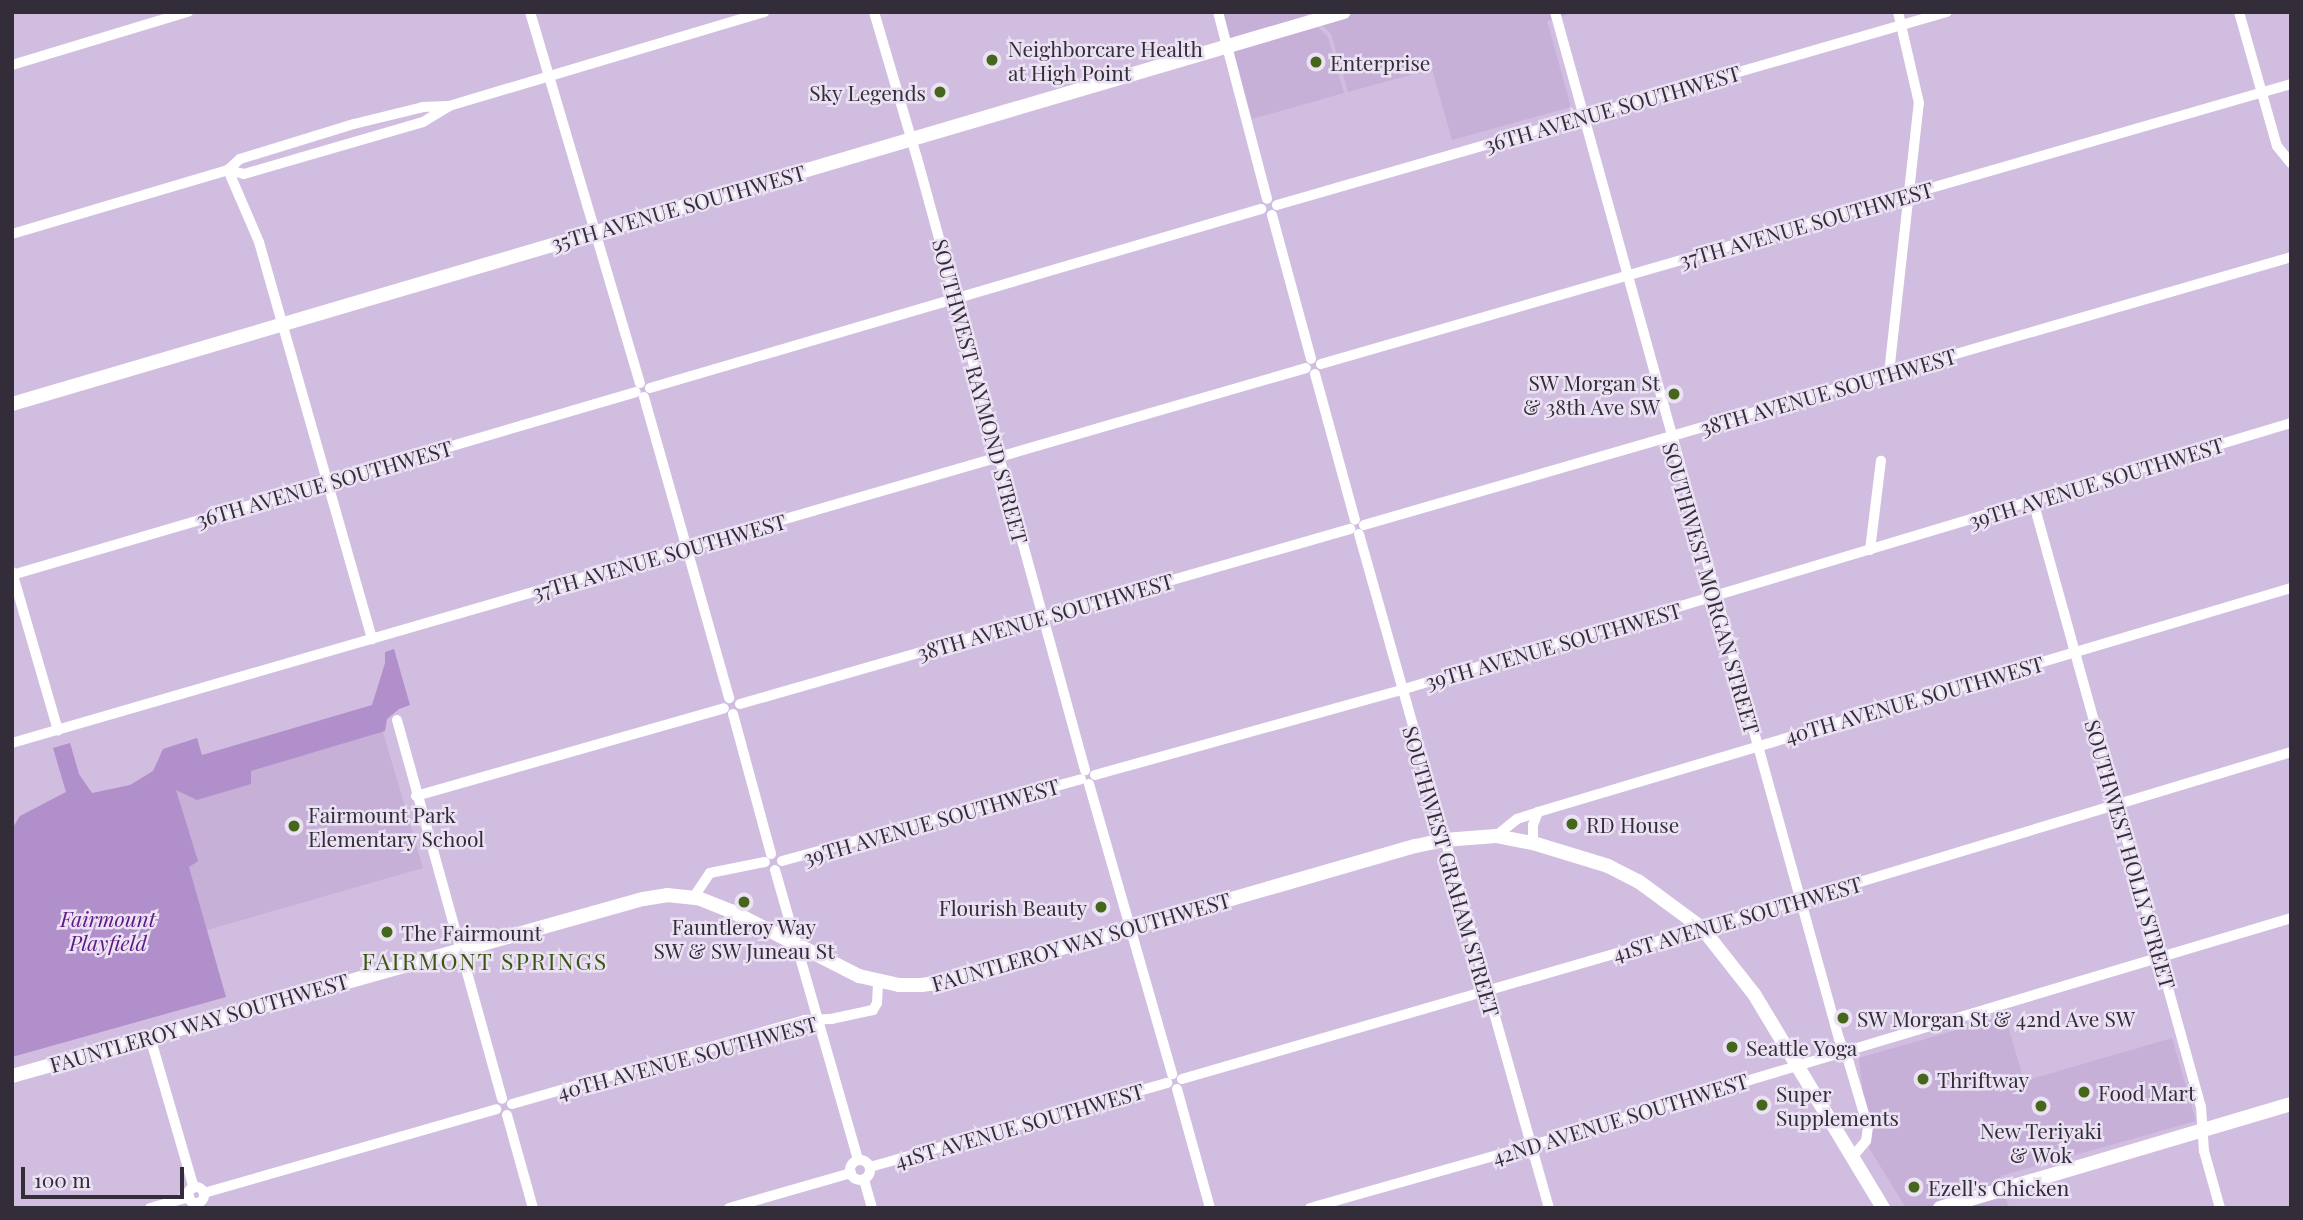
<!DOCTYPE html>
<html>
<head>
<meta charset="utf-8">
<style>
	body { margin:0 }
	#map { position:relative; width:2303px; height:1220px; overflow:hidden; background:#d0bddf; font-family:"Playfair Display",serif }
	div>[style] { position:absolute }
	.built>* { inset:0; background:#c6b0d8 }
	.green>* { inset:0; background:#b18fcb }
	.minor>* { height:10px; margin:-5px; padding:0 5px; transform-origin:5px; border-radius:5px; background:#fff }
	.minor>.ring { margin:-5px; padding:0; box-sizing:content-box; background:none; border:10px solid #fff; border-radius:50% }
	.major>* { height:14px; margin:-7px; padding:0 7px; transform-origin:7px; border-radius:7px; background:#fff }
	.dots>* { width:19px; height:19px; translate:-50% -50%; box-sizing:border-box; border:4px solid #ebe2f3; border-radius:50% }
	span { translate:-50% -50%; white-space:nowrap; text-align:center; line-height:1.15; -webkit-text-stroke:5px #ebe2f3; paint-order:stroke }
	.poi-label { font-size:21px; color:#332c39 }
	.left { translate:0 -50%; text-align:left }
	.right { translate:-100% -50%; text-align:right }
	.street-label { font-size:21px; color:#332c39 }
	.park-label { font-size:21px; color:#5e1884; font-style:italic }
	.neighbourhood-label { font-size:23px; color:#395611; letter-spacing:2px }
	.frame { position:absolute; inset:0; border:14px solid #332c39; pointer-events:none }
	.scale { position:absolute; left:21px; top:1167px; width:163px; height:32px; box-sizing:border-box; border:4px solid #332c39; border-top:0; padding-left:9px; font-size:21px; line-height:24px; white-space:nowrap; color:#332c39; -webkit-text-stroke:5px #ebe2f3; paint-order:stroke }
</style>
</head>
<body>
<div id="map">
	<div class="built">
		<div style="clip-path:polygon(1223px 12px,1303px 12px,1328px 37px,1344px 93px,1252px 119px)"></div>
		<div style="clip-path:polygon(1308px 12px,1576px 12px,1547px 21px,1571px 107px,1452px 140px,1432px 69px,1348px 92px,1331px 34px)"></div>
		<div style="clip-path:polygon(380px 722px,423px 868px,207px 930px,165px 784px)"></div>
		<div style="clip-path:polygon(2005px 1016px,2024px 1081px,2172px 1038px,2196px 1121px,2000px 1176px,2009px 1208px,1906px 1208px,1869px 1148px,1859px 1058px)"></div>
	</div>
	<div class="green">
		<div style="clip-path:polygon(394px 649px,410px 705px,399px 709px,387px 719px,385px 731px,251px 771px,251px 784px,197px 800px,176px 790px,198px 861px,189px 867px,226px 997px,12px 1057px,12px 829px,20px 816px,66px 792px,53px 748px,70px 743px,79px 774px,92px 793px,130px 785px,153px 771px,163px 749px,197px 738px,202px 755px,372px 705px,385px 663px,385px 652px)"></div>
	</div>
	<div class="minor">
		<div style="left:530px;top:12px;width:387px;rotate:73.5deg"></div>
		<div style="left:874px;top:12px;width:152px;rotate:73.6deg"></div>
		<div style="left:917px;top:158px;width:635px;rotate:74.65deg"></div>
		<div style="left:1218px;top:12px;width:193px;rotate:75.3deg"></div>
		<div style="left:1555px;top:12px;width:1066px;rotate:74.54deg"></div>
		<div style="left:1839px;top:1039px;width:26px;rotate:67deg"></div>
		<div style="left:1849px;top:1063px;width:67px;rotate:73.5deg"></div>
		<div style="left:1868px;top:1127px;width:14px;rotate:98deg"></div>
		<div style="left:1866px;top:1141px;width:21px;rotate:131deg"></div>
		<div style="left:2239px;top:12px;width:139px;rotate:74.2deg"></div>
		<div style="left:2277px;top:146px;width:22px;rotate:51deg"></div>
		<div style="left:12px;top:65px;width:184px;rotate:-16.8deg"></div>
		<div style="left:228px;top:170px;width:78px;rotate:66.7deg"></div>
		<div style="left:259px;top:242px;width:413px;rotate:74.1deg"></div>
		<div style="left:228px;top:170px;width:16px;rotate:14deg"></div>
		<div style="left:244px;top:174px;width:186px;rotate:-16.2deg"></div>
		<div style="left:423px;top:122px;width:29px;rotate:-31deg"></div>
		<div style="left:1277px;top:205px;width:697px;rotate:-16.07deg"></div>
		<div style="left:1272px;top:215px;width:149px;rotate:74.8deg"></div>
		<div style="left:12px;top:234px;width:225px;rotate:-16.5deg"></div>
		<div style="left:228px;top:170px;width:16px;rotate:-43deg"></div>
		<div style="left:240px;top:159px;width:119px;rotate:-17.1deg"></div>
		<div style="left:354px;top:124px;width:71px;rotate:-13.8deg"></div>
		<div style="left:423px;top:107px;width:26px;rotate:-2deg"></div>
		<div style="left:449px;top:106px;width:329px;rotate:-16.6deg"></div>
		<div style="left:1321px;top:364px;width:1010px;rotate:-16.1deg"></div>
		<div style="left:1889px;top:373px;width:272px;rotate:-83.7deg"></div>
		<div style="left:1919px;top:103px;width:93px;rotate:-103deg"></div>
		<div style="left:1315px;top:374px;width:151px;rotate:74.7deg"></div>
		<div style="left:650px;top:388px;width:637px;rotate:-16.33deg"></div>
		<div style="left:644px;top:397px;width:313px;rotate:74.2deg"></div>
		<div style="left:2033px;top:501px;width:629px;rotate:74.51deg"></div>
		<div style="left:2201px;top:1107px;width:44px;rotate:86.1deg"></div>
		<div style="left:2204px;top:1151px;width:59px;rotate:74.3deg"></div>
		<div style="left:1364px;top:525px;width:965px;rotate:-16.12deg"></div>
		<div style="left:1359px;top:534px;width:700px;rotate:74.26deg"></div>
		<div style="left:1870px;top:550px;width:90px;rotate:-83deg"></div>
		<div style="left:12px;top:572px;width:165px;rotate:73.8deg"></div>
		<div style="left:12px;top:575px;width:650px;rotate:-16.34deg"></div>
		<div style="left:740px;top:704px;width:635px;rotate:-16.01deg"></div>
		<div style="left:733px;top:714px;width:145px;rotate:74.8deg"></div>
		<div style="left:397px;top:720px;width:393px;rotate:74.5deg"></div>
		<div style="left:12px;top:743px;width:1347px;rotate:-16.16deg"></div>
		<div style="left:1095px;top:775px;width:318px;rotate:-15.5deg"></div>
		<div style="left:1401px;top:690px;width:929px;rotate:-16.7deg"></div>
		<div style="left:1089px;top:784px;width:302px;rotate:74deg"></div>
		<div style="left:416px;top:796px;width:320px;rotate:-15.9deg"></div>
		<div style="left:1496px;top:836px;width:27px;rotate:-39deg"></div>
		<div style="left:1517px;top:819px;width:22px;rotate:-18deg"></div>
		<div style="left:1538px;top:812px;width:786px;rotate:-16.57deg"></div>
		<div style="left:1533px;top:843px;width:18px;rotate:-90deg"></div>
		<div style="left:1533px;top:825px;width:14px;rotate:-69deg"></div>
		<div style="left:782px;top:861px;width:310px;rotate:-15.3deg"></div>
		<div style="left:775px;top:870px;width:302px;rotate:74deg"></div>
		<div style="left:693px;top:898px;width:30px;rotate:-56deg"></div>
		<div style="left:710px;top:873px;width:56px;rotate:-11.3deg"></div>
		<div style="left:150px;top:1037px;width:157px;rotate:73.8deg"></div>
		<div style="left:1182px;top:1079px;width:643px;rotate:-16.15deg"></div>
		<div style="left:1800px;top:900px;width:513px;rotate:-16.77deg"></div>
		<div style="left:1177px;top:1089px;width:123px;rotate:74.5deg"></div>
		<div style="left:512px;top:1104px;width:304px;rotate:-16deg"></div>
		<div style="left:804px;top:1020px;width:27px;rotate:-2deg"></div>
		<div style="left:831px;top:1019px;width:43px;rotate:-12.1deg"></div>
		<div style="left:873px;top:1010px;width:8px;rotate:-60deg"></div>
		<div style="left:877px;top:1003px;width:22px;rotate:-87deg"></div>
		<div style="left:507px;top:1115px;width:97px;rotate:74.4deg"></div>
		<div class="ring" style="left:850px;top:1160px;width:10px;height:10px"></div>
		<div style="left:870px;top:1167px;width:309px;rotate:-15.8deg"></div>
		<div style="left:864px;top:1180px;width:29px;rotate:74deg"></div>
		<div class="ring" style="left:188px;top:1187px;width:6px;height:6px"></div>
		<div style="left:204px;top:1193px;width:304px;rotate:-16deg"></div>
		<div style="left:150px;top:1208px;width:41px;rotate:-15.8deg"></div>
		<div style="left:729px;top:1208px;width:127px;rotate:-16deg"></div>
		<div style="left:1310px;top:1208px;width:242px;rotate:-15.8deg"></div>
		<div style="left:1543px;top:1142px;width:781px;rotate:-16.67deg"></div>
	</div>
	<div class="major">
		<div style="left:12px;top:404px;width:1388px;rotate:-16.4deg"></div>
		<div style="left:12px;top:1076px;width:655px;rotate:-15.67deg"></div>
		<div style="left:643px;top:899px;width:24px;rotate:-9deg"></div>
		<div style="left:667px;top:895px;width:31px;rotate:6deg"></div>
		<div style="left:698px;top:898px;width:35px;rotate:22deg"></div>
		<div style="left:731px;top:911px;width:144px;rotate:26.9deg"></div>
		<div style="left:859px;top:976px;width:41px;rotate:12.7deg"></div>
		<div style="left:899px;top:985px;width:22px"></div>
		<div style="left:921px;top:985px;width:23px;rotate:-7deg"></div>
		<div style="left:944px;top:982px;width:491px;rotate:-16.1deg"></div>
		<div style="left:1416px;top:846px;width:29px;rotate:-12deg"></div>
		<div style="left:1444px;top:840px;width:52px;rotate:-4.4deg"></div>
		<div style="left:1496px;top:836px;width:38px;rotate:11deg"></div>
		<div style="left:1533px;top:843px;width:78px;rotate:17deg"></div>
		<div style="left:1608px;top:866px;width:34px;rotate:27deg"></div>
		<div style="left:1638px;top:881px;width:79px;rotate:36.3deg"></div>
		<div style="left:1702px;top:928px;width:84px;rotate:51.8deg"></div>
		<div style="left:1754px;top:994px;width:250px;rotate:58.9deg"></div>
		<div style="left:1940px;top:1208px;width:366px;rotate:-16.5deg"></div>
	</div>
	<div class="dots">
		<div style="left:992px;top:60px;background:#46661b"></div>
		<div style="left:1316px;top:62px;background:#46661b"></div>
		<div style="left:940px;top:92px;background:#46661b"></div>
		<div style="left:1674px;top:394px;background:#46661b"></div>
		<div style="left:1572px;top:824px;background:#46661b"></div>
		<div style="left:294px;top:826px;background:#46661b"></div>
		<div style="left:744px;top:902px;background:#46661b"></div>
		<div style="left:1101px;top:907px;background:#46661b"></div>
		<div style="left:387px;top:932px;background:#46661b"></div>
		<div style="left:1843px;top:1018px;background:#46661b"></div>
		<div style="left:1732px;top:1047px;background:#46661b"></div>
		<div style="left:1923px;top:1079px;background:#46661b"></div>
		<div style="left:2084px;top:1092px;background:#46661b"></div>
		<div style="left:1762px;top:1105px;background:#46661b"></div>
		<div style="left:2041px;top:1106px;background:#46661b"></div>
		<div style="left:1914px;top:1187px;background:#46661b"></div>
	</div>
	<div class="poi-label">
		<span class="left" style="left:1008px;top:60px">Neighborcare Health<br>at High Point</span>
		<span class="left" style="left:1330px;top:62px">Enterprise</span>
		<span class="right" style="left:926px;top:92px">Sky Legends</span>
		<span class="right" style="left:1660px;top:394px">SW Morgan St<br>&amp; 38th Ave SW</span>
		<span class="left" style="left:308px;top:826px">Fairmount Park<br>Elementary School</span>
		<span class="left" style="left:1586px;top:824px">RD House</span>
		<span class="right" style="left:1087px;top:907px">Flourish Beauty</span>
		<span style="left:744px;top:938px">Fauntleroy Way<br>SW &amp; SW Juneau St</span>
		<span class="left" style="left:401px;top:932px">The Fairmount</span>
		<span class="left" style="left:1857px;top:1018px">SW Morgan St &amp; 42nd Ave SW</span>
		<span class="left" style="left:1746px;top:1047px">Seattle Yoga</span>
		<span class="left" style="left:1937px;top:1079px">Thriftway</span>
		<span class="left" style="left:2098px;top:1092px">Food Mart</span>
		<span class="left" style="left:1776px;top:1105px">Super<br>Supplements</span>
		<span style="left:2041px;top:1142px">New Teriyaki<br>&amp; Wok</span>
		<span class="left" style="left:1928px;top:1187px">Ezell's Chicken</span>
	</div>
	<div class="street-label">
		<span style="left:1612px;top:108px;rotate:-16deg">36TH AVENUE SOUTHWEST</span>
		<span style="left:678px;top:207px;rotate:-16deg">35TH AVENUE SOUTHWEST</span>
		<span style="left:1806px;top:224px;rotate:-16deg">37TH AVENUE SOUTHWEST</span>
		<span style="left:981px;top:391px;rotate:75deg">SOUTHWEST RAYMOND STREET</span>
		<span style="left:1828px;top:391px;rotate:-16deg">38TH AVENUE SOUTHWEST</span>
		<span style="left:2096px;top:482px;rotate:-17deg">39TH AVENUE SOUTHWEST</span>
		<span style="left:324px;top:483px;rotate:-16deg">36TH AVENUE SOUTHWEST</span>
		<span style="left:659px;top:556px;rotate:-16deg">37TH AVENUE SOUTHWEST</span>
		<span style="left:1712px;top:588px;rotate:74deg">SOUTHWEST MORGAN STREET</span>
		<span style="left:1045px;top:616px;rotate:-16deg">38TH AVENUE SOUTHWEST</span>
		<span style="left:1553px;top:645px;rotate:-16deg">39TH AVENUE SOUTHWEST</span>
		<span style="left:1914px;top:699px;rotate:-16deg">40TH AVENUE SOUTHWEST</span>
		<span style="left:931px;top:821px;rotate:-16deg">39TH AVENUE SOUTHWEST</span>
		<span style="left:2131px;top:854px;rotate:74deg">SOUTHWEST HOLLY STREET</span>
		<span style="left:1452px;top:871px;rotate:74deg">SOUTHWEST GRAHAM STREET</span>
		<span style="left:1737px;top:918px;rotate:-16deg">41ST AVENUE SOUTHWEST</span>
		<span style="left:1081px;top:941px;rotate:-16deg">FAUNTLEROY WAY SOUTHWEST</span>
		<span style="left:199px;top:1022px;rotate:-16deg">FAUNTLEROY WAY SOUTHWEST</span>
		<span style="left:687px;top:1057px;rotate:-15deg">40TH AVENUE SOUTHWEST</span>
		<span style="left:1620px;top:1118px;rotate:-17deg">42ND AVENUE SOUTHWEST</span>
		<span style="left:1019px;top:1125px;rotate:-16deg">41ST AVENUE SOUTHWEST</span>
	</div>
	<div class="park-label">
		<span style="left:108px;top:930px">Fairmount<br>Playfield</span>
	</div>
	<div class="neighbourhood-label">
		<span style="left:485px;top:961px">FAIRMONT SPRINGS</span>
	</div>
	<div class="frame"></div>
	<div class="scale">100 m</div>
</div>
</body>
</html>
